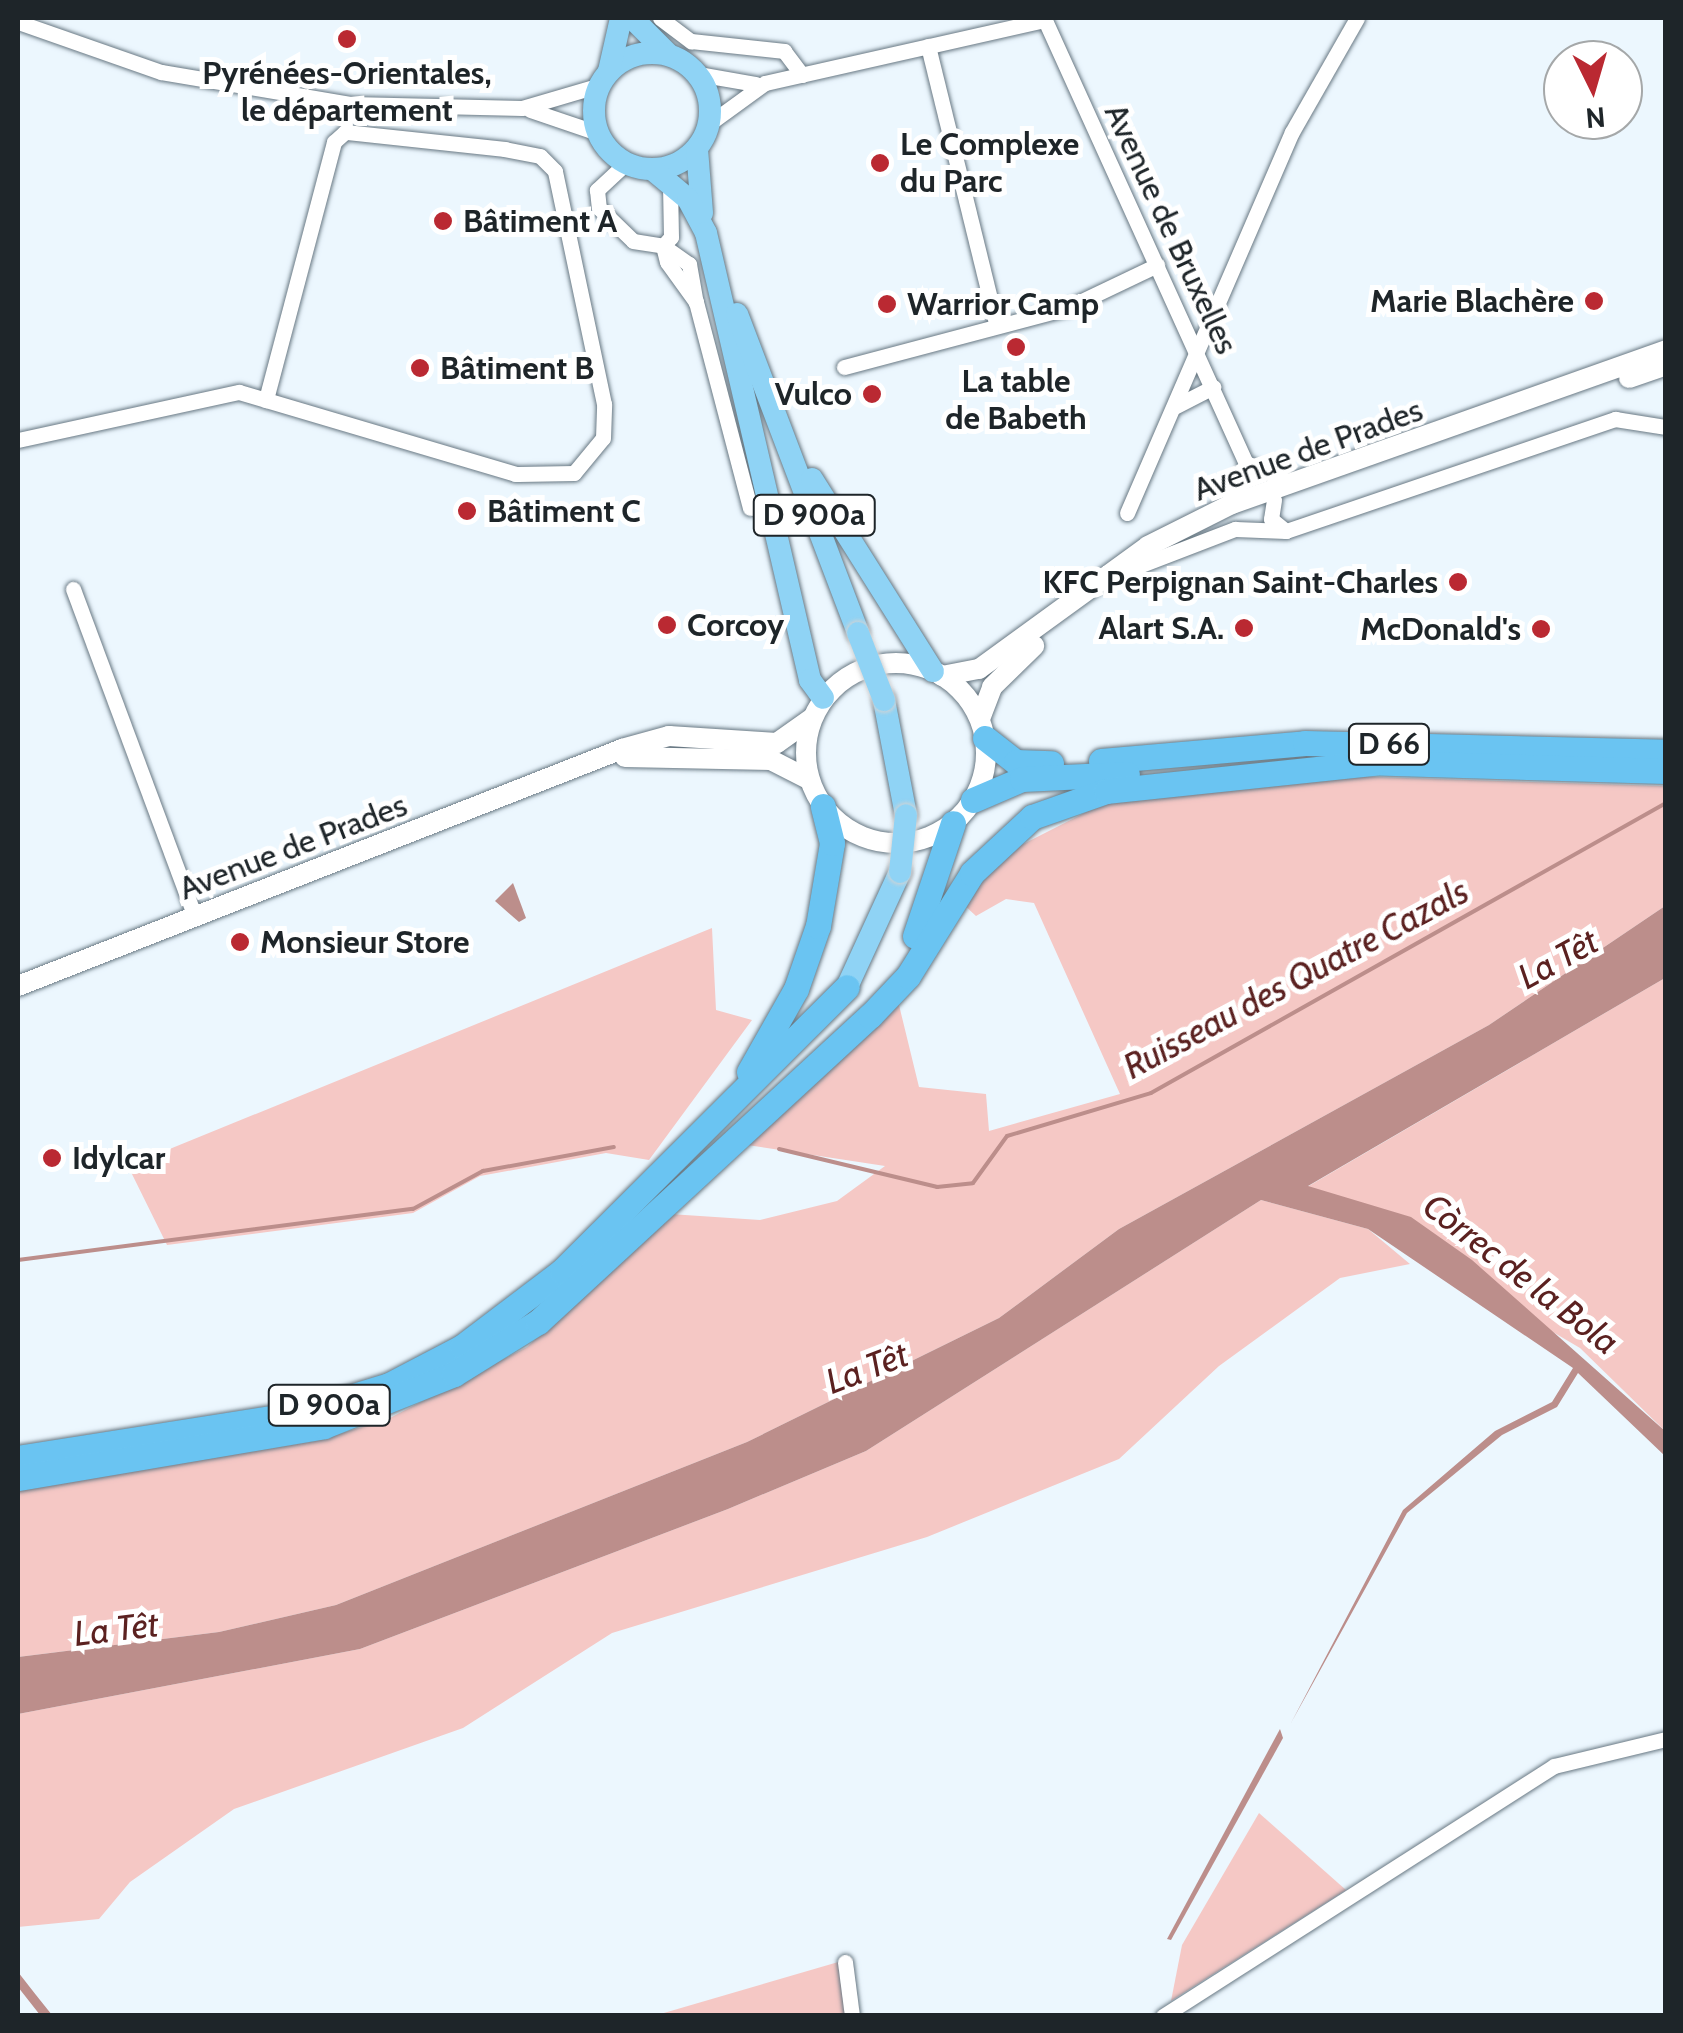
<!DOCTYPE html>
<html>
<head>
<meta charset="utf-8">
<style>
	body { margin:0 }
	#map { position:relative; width:1683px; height:2033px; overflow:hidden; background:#ecf7fe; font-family:Cabin,sans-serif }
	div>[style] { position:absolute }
	.green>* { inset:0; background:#f5c8c5 }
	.water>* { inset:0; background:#bc8e8b }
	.stream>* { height:4px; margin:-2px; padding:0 2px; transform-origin:2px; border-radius:2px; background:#bc8e8b }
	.roads { filter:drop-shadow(0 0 2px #687883) drop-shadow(0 0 2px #687883) }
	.minor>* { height:15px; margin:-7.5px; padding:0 7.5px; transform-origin:7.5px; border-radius:7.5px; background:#fff }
	.secondary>* { height:20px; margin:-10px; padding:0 10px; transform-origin:10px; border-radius:10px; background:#fff }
	.secondary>.ring { margin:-10px; padding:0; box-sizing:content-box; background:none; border:20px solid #fff; border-radius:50% }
	.primary>* { height:22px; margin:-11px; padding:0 11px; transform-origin:11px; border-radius:11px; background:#8fd3f5 }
	.primary>.ring { margin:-11px; padding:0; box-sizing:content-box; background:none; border:22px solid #8fd3f5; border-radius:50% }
	.trunk>* { height:25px; margin:-12.5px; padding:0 12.5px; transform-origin:12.5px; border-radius:12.5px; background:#6ac4f2 }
	.bridges { filter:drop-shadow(0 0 2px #d2d3d4) drop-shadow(0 0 2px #d2d3d4) }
	.primary-bridge>* { height:22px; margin:-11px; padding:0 11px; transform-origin:11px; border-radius:11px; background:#8fd3f5 }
	.dots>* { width:28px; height:28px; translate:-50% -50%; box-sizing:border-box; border:5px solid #fff; border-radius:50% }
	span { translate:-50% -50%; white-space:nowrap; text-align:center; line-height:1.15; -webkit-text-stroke:10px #fff; paint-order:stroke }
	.shield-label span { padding:2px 8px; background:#fff; border:2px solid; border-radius:8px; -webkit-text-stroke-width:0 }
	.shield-label { font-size:30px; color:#1e2529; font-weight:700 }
	.poi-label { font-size:32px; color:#1e2529; font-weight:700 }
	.left { translate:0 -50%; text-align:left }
	.right { translate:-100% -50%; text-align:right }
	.street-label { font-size:32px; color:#1e2529 }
	.water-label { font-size:35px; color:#5b2120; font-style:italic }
	.frame { position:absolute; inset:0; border:20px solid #1e2529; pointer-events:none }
	.north { position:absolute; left:1543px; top:40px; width:100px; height:100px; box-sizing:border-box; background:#fff; border:2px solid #a5a8a9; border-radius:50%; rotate:175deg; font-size:28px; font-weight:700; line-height:40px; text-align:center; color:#1e2529 }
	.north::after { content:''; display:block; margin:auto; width:35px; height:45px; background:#ba2932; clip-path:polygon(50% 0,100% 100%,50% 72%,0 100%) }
</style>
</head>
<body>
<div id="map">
	<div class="green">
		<div style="clip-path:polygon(1342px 776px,1665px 786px,1665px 906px,1489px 1025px,1119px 1229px,999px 1318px,747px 1442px,336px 1605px,219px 1632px,18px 1657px,18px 1490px,316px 1441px,388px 1419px,527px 1347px,670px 1214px,760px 1220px,837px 1201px,885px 1166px,741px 1144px,899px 1005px,919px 1087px,986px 1094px,989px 1131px,1120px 1094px,1034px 903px,1006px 899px,976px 916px,963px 904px,1002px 855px,1100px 805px)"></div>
		<div style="clip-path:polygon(712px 928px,716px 1010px,752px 1020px,649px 1160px,606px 1153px,480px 1176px,413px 1213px,167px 1245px,128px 1166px)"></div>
		<div style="clip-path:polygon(1665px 978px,1665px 1431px,1580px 1348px,1307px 1187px)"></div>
		<div style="clip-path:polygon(1261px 1200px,1368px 1229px,1410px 1264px,1340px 1278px,1219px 1366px,1119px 1459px,927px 1537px,612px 1633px,463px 1728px,234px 1809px,130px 1882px,99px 1919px,18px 1927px,18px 1714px,360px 1649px,728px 1509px,866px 1451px)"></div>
		<div style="clip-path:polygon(1259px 1813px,1346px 1890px,1171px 2001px,1182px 1945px)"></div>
		<div style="clip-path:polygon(852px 1958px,858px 2015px,657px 2015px)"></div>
	</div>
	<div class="water">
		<div style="clip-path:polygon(513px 883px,526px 918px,519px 922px,495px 901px)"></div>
		<div style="clip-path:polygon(1665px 906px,1665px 978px,1308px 1186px,1411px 1217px,1472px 1260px,1665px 1431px,1665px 1456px,1578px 1373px,1557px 1407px,1502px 1435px,1407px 1513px,1291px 1723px,1403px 1510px,1495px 1431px,1552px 1402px,1573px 1368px,1368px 1229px,1261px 1200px,866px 1451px,728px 1509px,360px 1649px,18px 1714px,18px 1657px,219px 1632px,336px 1605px,747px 1442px,999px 1318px,1119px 1229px,1489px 1025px)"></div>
		<div style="clip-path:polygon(1280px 1729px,1283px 1738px,1171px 1940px,1167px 1939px)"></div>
		<div style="clip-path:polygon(18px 1972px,36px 1995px,52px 2015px,40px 2015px,18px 1987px)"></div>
	</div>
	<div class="stream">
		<div style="left:779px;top:1149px;width:163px;rotate:13.5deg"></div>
		<div style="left:937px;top:1187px;width:36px;rotate:-6deg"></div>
		<div style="left:973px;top:1183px;width:58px;rotate:-54.1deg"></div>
		<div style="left:1007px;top:1136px;width:150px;rotate:-16.6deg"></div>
		<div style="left:1151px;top:1093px;width:591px;rotate:-29.38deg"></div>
		<div style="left:18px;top:1260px;width:398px;rotate:-7.4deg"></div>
		<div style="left:413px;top:1209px;width:80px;rotate:-28.5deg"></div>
		<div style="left:483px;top:1171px;width:133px;rotate:-10.4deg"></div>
	</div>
	<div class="roads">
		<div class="minor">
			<div style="left:660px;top:18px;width:39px;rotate:37deg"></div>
			<div style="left:691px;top:41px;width:94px;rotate:6.1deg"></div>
			<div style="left:784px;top:51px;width:30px;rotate:53deg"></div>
			<div style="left:1044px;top:18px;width:489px;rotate:65.6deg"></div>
			<div style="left:1246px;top:463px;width:43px;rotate:108.9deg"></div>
			<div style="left:18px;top:22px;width:151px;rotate:19.3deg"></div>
			<div style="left:161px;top:72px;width:193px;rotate:9.6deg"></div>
			<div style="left:351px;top:104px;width:171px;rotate:1.3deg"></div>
			<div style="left:522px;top:108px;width:81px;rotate:-16.4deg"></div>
			<div style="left:928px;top:46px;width:288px;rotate:76.2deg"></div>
			<div style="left:698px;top:74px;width:59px;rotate:9.8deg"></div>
			<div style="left:530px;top:110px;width:72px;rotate:18.7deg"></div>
			<div style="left:710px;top:123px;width:68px;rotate:-36deg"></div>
			<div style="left:765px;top:83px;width:287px;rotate:-12.7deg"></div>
			<div style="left:626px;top:163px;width:40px;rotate:137deg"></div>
			<div style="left:597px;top:190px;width:18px;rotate:84deg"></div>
			<div style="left:599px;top:208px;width:47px;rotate:44.1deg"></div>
			<div style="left:633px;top:241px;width:30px;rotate:9deg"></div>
			<div style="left:663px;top:246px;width:12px;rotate:-48deg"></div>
			<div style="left:671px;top:237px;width:52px;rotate:-91.1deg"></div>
			<div style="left:663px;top:246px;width:32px;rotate:35deg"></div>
			<div style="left:689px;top:264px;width:39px;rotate:80deg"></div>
			<div style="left:696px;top:302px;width:49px;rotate:-125.9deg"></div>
			<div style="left:667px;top:262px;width:16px;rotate:-104deg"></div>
			<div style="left:696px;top:302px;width:213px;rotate:75.3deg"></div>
			<div style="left:844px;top:367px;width:231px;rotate:-14.8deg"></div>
			<div style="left:1067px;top:308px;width:100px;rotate:-25.5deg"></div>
			<div style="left:1176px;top:406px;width:42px;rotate:-27.2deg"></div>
			<div style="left:18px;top:440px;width:226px;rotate:-12.3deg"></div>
			<div style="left:239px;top:392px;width:288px;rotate:16.5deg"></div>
			<div style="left:515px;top:474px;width:59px;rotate:-1deg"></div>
			<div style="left:574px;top:473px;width:45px;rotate:-50.4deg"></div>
			<div style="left:603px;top:438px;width:34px;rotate:-88deg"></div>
			<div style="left:604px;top:404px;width:238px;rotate:-101.9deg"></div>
			<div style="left:555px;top:171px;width:21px;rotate:-135deg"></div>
			<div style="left:540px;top:156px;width:36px;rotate:-169deg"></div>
			<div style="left:505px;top:149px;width:161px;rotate:-173.9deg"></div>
			<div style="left:345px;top:132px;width:15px;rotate:138deg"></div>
			<div style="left:334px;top:142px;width:267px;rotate:104.8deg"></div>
			<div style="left:1246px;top:463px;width:48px;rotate:23.4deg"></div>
			<div style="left:1274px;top:500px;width:19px;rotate:99deg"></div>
			<div style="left:1271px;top:519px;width:19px;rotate:39deg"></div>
			<div style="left:1127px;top:513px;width:415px;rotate:-66.6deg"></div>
			<div style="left:1292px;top:132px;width:131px;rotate:-60.3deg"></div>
			<div style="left:1128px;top:570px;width:115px;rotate:-21deg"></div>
			<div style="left:1235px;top:529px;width:51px;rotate:2.2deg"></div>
			<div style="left:1286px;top:531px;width:348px;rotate:-18.8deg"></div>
			<div style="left:1615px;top:419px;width:52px;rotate:8.9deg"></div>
			<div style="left:73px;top:589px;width:350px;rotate:69.6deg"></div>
			<div style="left:845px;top:1962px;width:54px;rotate:82.6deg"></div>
			<div style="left:1163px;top:2016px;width:464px;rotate:-32.6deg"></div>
			<div style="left:1554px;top:1766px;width:115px;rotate:-13.6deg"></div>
		</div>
		<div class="secondary">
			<div style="left:1629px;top:378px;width:39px;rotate:-19deg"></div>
			<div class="ring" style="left:806px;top:663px;width:160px;height:160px"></div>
			<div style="left:942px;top:676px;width:38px;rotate:-11deg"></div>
			<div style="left:979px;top:669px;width:209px;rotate:-36deg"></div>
			<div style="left:1148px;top:546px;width:94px;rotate:-26.6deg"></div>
			<div style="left:1232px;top:504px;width:461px;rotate:-19.5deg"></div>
			<div style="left:980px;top:719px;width:34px;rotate:-69deg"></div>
			<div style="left:992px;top:687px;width:59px;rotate:-44.3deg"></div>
			<div style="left:625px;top:757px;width:146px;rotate:1.2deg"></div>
			<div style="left:771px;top:760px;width:42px;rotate:27.2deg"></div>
			<div style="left:18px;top:986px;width:649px;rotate:-21.42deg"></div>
			<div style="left:622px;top:749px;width:49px;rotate:-15.5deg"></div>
			<div style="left:669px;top:736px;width:108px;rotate:3.7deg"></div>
			<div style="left:777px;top:743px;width:43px;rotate:-35.5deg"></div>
		</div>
		<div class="primary">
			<div style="left:632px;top:18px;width:52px;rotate:45deg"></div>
			<div class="ring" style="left:594px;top:53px;width:94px;height:94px"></div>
			<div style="left:609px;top:71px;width:54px;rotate:-77.2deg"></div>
			<div style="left:697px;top:149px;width:64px;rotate:85.5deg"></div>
			<div style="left:652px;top:169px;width:47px;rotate:39.8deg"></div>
			<div style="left:688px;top:199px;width:38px;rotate:62deg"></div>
			<div style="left:706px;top:233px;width:459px;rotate:76.9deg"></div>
			<div style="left:810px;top:680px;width:22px;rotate:54deg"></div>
			<div style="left:737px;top:314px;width:341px;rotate:69.2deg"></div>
			<div style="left:812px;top:479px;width:227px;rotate:57.8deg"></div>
			<div style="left:884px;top:700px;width:117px;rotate:79.2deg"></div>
			<div style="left:847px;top:987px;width:127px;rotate:-65.3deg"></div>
		</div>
		<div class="trunk">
			<div style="left:985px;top:738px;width:39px;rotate:38deg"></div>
			<div style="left:1016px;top:762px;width:35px;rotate:2deg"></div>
			<div style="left:1101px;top:761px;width:205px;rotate:-5deg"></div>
			<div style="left:1305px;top:743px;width:361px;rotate:1.4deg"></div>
			<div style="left:1361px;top:762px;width:305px;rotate:1.7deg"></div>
			<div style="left:973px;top:800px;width:53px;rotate:-23.2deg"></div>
			<div style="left:1022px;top:779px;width:105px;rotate:-2.7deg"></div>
			<div style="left:915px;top:936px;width:119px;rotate:-71.4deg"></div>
			<div style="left:749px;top:1072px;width:95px;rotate:-60.5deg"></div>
			<div style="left:796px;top:989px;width:67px;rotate:-70.8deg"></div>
			<div style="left:818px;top:926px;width:84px;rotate:-80.4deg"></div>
			<div style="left:832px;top:843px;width:38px;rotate:-104deg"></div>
			<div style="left:18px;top:1458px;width:280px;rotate:-9deg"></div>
			<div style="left:295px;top:1414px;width:98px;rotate:-17.1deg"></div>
			<div style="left:389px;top:1385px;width:82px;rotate:-27.5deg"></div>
			<div style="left:462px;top:1347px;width:126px;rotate:-37.2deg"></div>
			<div style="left:562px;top:1271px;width:402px;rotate:-44.9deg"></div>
			<div style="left:18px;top:1478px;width:310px;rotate:-9.6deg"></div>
			<div style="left:324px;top:1426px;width:140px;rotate:-21.8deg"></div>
			<div style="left:454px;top:1374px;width:99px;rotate:-31.8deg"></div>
			<div style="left:538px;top:1322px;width:452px;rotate:-42.7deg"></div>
			<div style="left:870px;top:1016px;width:55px;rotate:-46.5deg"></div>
			<div style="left:908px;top:976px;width:121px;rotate:-58.1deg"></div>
			<div style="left:972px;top:873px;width:82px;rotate:-43deg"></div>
			<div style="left:1032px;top:817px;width:78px;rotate:-19.4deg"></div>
			<div style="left:1106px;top:791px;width:269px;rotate:-6deg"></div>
		</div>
	</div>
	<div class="bridges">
		<div class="primary-bridge">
			<div style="left:858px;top:633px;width:72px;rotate:68.8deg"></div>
			<div style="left:900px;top:872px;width:57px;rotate:-84deg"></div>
		</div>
	</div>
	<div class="dots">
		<div style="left:347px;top:39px;background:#ba2932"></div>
		<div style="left:880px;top:163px;background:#ba2932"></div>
		<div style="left:443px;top:221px;background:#ba2932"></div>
		<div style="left:1594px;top:301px;background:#ba2932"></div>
		<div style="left:887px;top:304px;background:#ba2932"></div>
		<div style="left:1016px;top:347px;background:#ba2932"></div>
		<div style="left:420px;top:368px;background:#ba2932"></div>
		<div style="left:872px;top:394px;background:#ba2932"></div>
		<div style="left:467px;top:511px;background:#ba2932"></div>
		<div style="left:1458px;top:582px;background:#ba2932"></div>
		<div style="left:667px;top:625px;background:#ba2932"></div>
		<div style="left:1244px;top:628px;background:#ba2932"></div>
		<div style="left:1541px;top:629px;background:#ba2932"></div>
		<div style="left:240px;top:942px;background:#ba2932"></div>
		<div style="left:52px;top:1158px;background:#ba2932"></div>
	</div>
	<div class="shield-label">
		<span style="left:814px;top:515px">D 900a</span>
		<span style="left:1389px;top:744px">D 66</span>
		<span style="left:329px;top:1405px">D 900a</span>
	</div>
	<div class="poi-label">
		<span style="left:347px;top:92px">Pyrénées-Orientales,<br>le département</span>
		<span class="left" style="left:900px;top:163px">Le Complexe<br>du Parc</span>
		<span class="left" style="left:463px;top:221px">Bâtiment A</span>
		<span class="right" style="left:1574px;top:301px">Marie Blachère</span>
		<span class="left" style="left:907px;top:304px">Warrior Camp</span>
		<span class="left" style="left:440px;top:368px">Bâtiment B</span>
		<span style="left:1016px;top:400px">La table<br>de Babeth</span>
		<span class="right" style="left:852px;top:394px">Vulco</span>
		<span class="left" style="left:487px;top:511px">Bâtiment C</span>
		<span class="right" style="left:1438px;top:582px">KFC Perpignan Saint-Charles</span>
		<span class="left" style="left:687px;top:625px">Corcoy</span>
		<span class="right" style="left:1224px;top:628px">Alart S.A.</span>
		<span class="right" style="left:1521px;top:629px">McDonald's</span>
		<span class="left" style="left:260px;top:942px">Monsieur Store</span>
		<span class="left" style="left:72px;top:1158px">Idylcar</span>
	</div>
	<div class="street-label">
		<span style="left:1171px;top:229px;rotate:65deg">Avenue de Bruxelles</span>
		<span style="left:1308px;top:450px;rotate:-20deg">Avenue de Prades</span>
		<span style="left:293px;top:847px;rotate:-21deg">Avenue de Prades</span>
	</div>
	<div class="water-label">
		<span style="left:1558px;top:959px;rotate:-29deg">La Têt</span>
		<span style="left:1296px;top:979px;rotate:-28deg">Ruisseau des Quatre Cazals</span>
		<span style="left:1521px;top:1274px;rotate:38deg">Còrrec de la Bola</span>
		<span style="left:867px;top:1368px;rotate:-21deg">La Têt</span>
		<span style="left:116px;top:1629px;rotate:-7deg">La Têt</span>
	</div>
	<div class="frame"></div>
	<div class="north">N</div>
</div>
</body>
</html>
